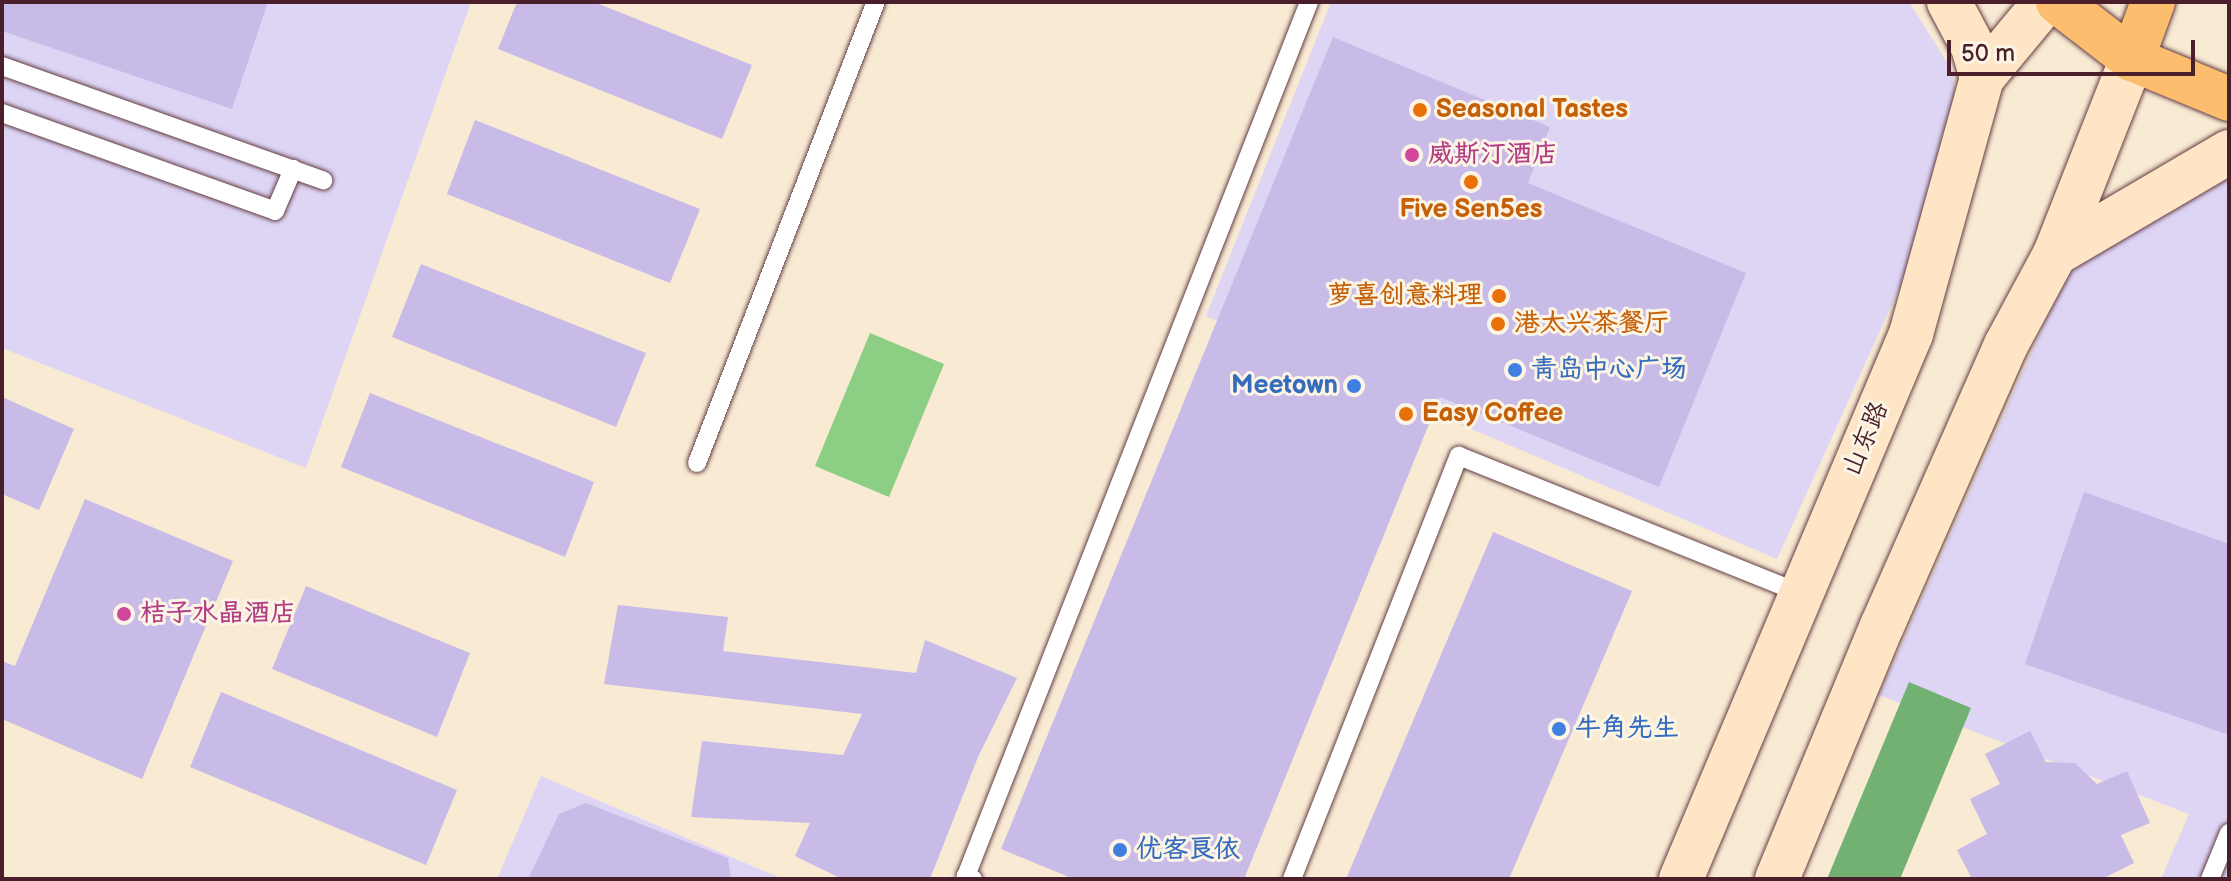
<!DOCTYPE html>
<html>
<head>
<meta charset="utf-8">
<style>
	body { margin:0 }
	#map { position:relative; width:2231px; height:881px; overflow:hidden; background:#f8ead3; font-family:"Balsamiq Sans","LXGW WenKai TC",sans-serif }
	div>[style] { position:absolute }
	.built>* { inset:0; background:#ded5f5 }
	.green>* { inset:0; background:#8dce85 }
	.forest>* { inset:0; background:#72b172 }
	.building>* { inset:0; background:#c9bbe7 }
	.roads { filter:drop-shadow(0 0 2px #643d44) drop-shadow(0 0 2px #643d44) }
	.lane>* { height:18px; margin:-9px; padding:0 9px; transform-origin:9px; border-radius:9px; background:#fff }
	.secondary>* { height:44px; margin:-22px; padding:0 22px; transform-origin:22px; border-radius:22px; background:#fee5c5 }
	.primary>* { height:44px; margin:-22px; padding:0 22px; transform-origin:22px; border-radius:22px; background:#fcbd6f }
	.dots>* { width:22px; height:22px; translate:-50% -50%; box-sizing:border-box; border:4px solid #fcf5e5; border-radius:50% }
	span { translate:-50% -50%; white-space:nowrap; text-align:center; line-height:1.15; -webkit-text-stroke:6px #fcf5e5; paint-order:stroke }
	.food-label { font-size:26px; color:#c56008; font-weight:700 }
	.left { translate:0 -50%; text-align:left }
	.right { translate:-100% -50%; text-align:right }
	.hotel-label { font-size:26px; color:#b23c85; font-weight:700 }
	.shop-label { font-size:26px; color:#366cbe; font-weight:700 }
	.street-label { font-size:26px; color:#4a1f2b }
	.frame { position:absolute; inset:0; border:4px solid #4a1f2b; pointer-events:none }
	.scale { position:absolute; left:1947px; top:40px; width:248px; height:36px; box-sizing:border-box; border:4px solid #4a1f2b; border-top:0; padding-left:10px; font-size:24px; line-height:28px; white-space:nowrap; color:#4a1f2b; -webkit-text-stroke:6px #fcf5e5; paint-order:stroke }
</style>
</head>
<body>
<div id="map">
	<div class="built">
		<div style="clip-path:polygon(2px 2px,471px 2px,306px 468px,2px 348px)"></div>
		<div style="clip-path:polygon(1331px 2px,1909px 2px,1954px 73px,1956px 162px,1777px 559px,1206px 316px)"></div>
		<div style="clip-path:polygon(2229px 150px,2229px 879px,2161px 879px,2189px 814px,1879px 695px,2080px 243px)"></div>
		<div style="clip-path:polygon(541px 776px,783px 879px,497px 879px)"></div>
	</div>
	<div class="green">
		<div style="clip-path:polygon(870px 333px,944px 364px,889px 497px,815px 466px)"></div>
	</div>
	<div class="forest">
		<div style="clip-path:polygon(1909px 682px,1971px 708px,1900px 879px,1827px 879px)"></div>
	</div>
	<div class="building">
		<div style="clip-path:polygon(2px 2px,268px 2px,232px 109px,2px 31px)"></div>
		<div style="clip-path:polygon(517px 2px,594px 2px,752px 65px,722px 139px,498px 49px)"></div>
		<div style="clip-path:polygon(1333px 37px,1550px 127px,1528px 183px,1746px 273px,1659px 487px,1440px 397px,1244px 879px,1074px 879px,1001px 849px)"></div>
		<div style="clip-path:polygon(475px 120px,700px 209px,670px 283px,447px 194px)"></div>
		<div style="clip-path:polygon(421px 264px,646px 353px,616px 427px,392px 337px)"></div>
		<div style="clip-path:polygon(370px 393px,594px 482px,565px 557px,341px 467px)"></div>
		<div style="clip-path:polygon(2px 397px,74px 429px,39px 510px,2px 494px)"></div>
		<div style="clip-path:polygon(2084px 492px,2229px 544px,2229px 735px,2025px 664px)"></div>
		<div style="clip-path:polygon(85px 499px,233px 561px,142px 779px,2px 719px,2px 661px,15px 666px)"></div>
		<div style="clip-path:polygon(1493px 532px,1632px 591px,1509px 879px,1346px 879px)"></div>
		<div style="clip-path:polygon(306px 586px,470px 653px,437px 737px,272px 669px)"></div>
		<div style="clip-path:polygon(618px 605px,728px 617px,723px 651px,916px 673px,925px 640px,1017px 678px,978px 757px,930px 879px,842px 879px,795px 856px,810px 823px,691px 817px,702px 741px,843px 755px,862px 714px,604px 684px)"></div>
		<div style="clip-path:polygon(221px 692px,457px 790px,426px 865px,190px 767px)"></div>
		<div style="clip-path:polygon(2030px 731px,2046px 762px,2075px 763px,2097px 784px,2127px 771px,2150px 823px,2121px 835px,2134px 863px,2102px 879px,1972px 879px,1957px 850px,1987px 834px,1970px 799px,2000px 784px,1985px 754px)"></div>
		<div style="clip-path:polygon(586px 803px,728px 858px,731px 879px,528px 879px,559px 814px)"></div>
	</div>
	<div class="roads">
		<div class="lane">
			<div style="left:2px;top:66px;width:341px;rotate:19.6deg"></div>
			<div style="left:2px;top:113px;width:290px;rotate:19.7deg"></div>
			<div style="left:275px;top:211px;width:46px;rotate:-66.8deg"></div>
			<div style="left:697px;top:463px;width:495px;rotate:-68.8deg"></div>
			<div style="left:973px;top:879px;width:8px;rotate:-157deg"></div>
			<div style="left:966px;top:876px;width:939px;rotate:-68.57deg"></div>
			<div style="left:1292px;top:879px;width:455px;rotate:-68.5deg"></div>
			<div style="left:1459px;top:456px;width:367px;rotate:21.9deg"></div>
			<div style="left:2210px;top:879px;width:50px;rotate:-67.6deg"></div>
		</div>
		<div class="secondary">
			<div style="left:1949px;top:2px;width:51px;rotate:61.9deg"></div>
			<div style="left:1973px;top:47px;width:32px;rotate:74deg"></div>
			<div style="left:2055px;top:254px;width:202px;rotate:-30.4deg"></div>
			<div style="left:1681px;top:879px;width:592px;rotate:-67.12deg"></div>
			<div style="left:1911px;top:334px;width:266px;rotate:-74.5deg"></div>
			<div style="left:1982px;top:78px;width:99px;rotate:-50.3deg"></div>
			<div style="left:1777px;top:879px;width:274px;rotate:-67.5deg"></div>
			<div style="left:1882px;top:626px;width:307px;rotate:-66.2deg"></div>
			<div style="left:2006px;top:345px;width:103px;rotate:-61.7deg"></div>
			<div style="left:2055px;top:254px;width:210px;rotate:-68.5deg"></div>
		</div>
		<div class="primary">
			<div style="left:2058px;top:2px;width:93px;rotate:37.6deg"></div>
			<div style="left:2132px;top:59px;width:105px;rotate:22.4deg"></div>
			<div style="left:2132px;top:59px;width:61px;rotate:-69.8deg"></div>
		</div>
	</div>
	<div class="dots">
		<div style="left:1420px;top:110px;background:#e8710a"></div>
		<div style="left:1412px;top:155px;background:#d1479c"></div>
		<div style="left:1471px;top:182px;background:#e8710a"></div>
		<div style="left:1499px;top:296px;background:#e8710a"></div>
		<div style="left:1498px;top:324px;background:#e8710a"></div>
		<div style="left:1515px;top:370px;background:#3f7fe0"></div>
		<div style="left:1354px;top:386px;background:#3f7fe0"></div>
		<div style="left:1406px;top:414px;background:#e8710a"></div>
		<div style="left:124px;top:614px;background:#d1479c"></div>
		<div style="left:1559px;top:729px;background:#3f7fe0"></div>
		<div style="left:1120px;top:850px;background:#3f7fe0"></div>
	</div>
	<div class="food-label">
		<span class="left" style="left:1436px;top:110px">Seasonal Tastes</span>
		<span style="left:1471px;top:210px">Five Sen5es</span>
		<span class="right" style="left:1483px;top:296px">萝喜创意料理</span>
		<span class="left" style="left:1514px;top:324px">港太兴茶餐厅</span>
		<span class="left" style="left:1422px;top:414px">Easy Coffee</span>
	</div>
	<div class="hotel-label">
		<span class="left" style="left:1428px;top:155px">威斯汀酒店</span>
		<span class="left" style="left:140px;top:614px">桔子水晶酒店</span>
	</div>
	<div class="shop-label">
		<span class="left" style="left:1531px;top:370px">青岛中心广场</span>
		<span class="right" style="left:1338px;top:386px">Meetown</span>
		<span class="left" style="left:1575px;top:729px">牛角先生</span>
		<span class="left" style="left:1136px;top:850px">优客良依</span>
	</div>
	<div class="street-label">
		<span style="left:1866px;top:439px;rotate:-67deg">山东路</span>
	</div>
	<div class="frame"></div>
	<div class="scale">50 m</div>
</div>
</body>
</html>
